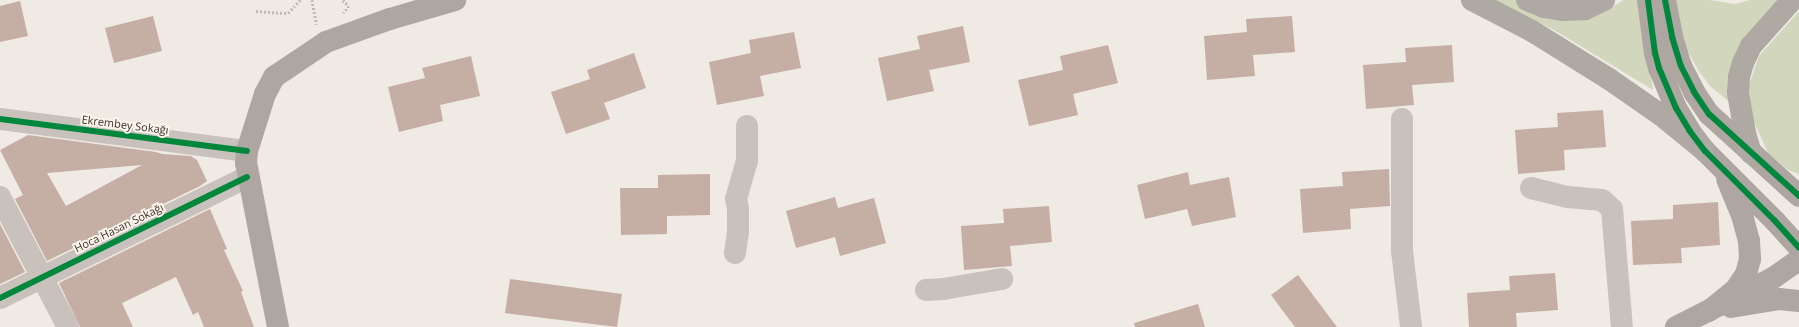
<!DOCTYPE html>
<html>
<head>
<meta charset="utf-8">
<style>
	body { margin:0 }
	#map { position:relative; width:1799px; height:327px; overflow:hidden; background:#f0eae4; font-family:"Open Sans",sans-serif }
	div>[style] { position:absolute }
	.green>* { inset:0; background:#d1d6bd }
	.building>* { inset:0; background:#c5aea4 }
	.path>* { height:2.5px; margin-top:-1.25px; transform-origin:0; background:repeating-linear-gradient(90deg,#c2bbb4 0 2px,transparent 0 4px) }
	.minor>* { height:22px; margin:-11px; padding:0 11px; transform-origin:11px; border-radius:11px; background:#c9c2bc }
	.major>* { height:22px; margin:-11px; padding:0 11px; transform-origin:11px; border-radius:11px; background:#aea7a1 }
	.highway>* { height:22px; margin:-11px; padding:0 11px; transform-origin:11px; border-radius:11px; background:#afa9a3 }
	.cycleway>* { height:6px; margin:-3px; padding:0 3px; transform-origin:3px; border-radius:3px; background:#00873e }
	span { translate:-50% -50%; white-space:nowrap; text-align:center; line-height:1.15; -webkit-text-stroke:4px #fcf5ec; paint-order:stroke }
	.street-label { font-size:11px; color:#3b2f2a }
</style>
</head>
<body>
<div id="map">
	<div class="green">
		<div style="clip-path:polygon(1495px 0,1517px 0,1603px 12px,1624px 0,1640px 0,1653px 90px,1554px 30px)"></div>
		<div style="clip-path:polygon(1674px 0,1710px 0,1735px 4px,1750px 0,1781px 0,1728px 87px,1728px 101px,1710px 86px,1698px 70px,1686px 48px)"></div>
		<div style="clip-path:polygon(1799px 11px,1799px 174px,1788px 170px,1768px 153px,1750px 113px,1749px 85px,1759px 56px)"></div>
	</div>
	<div class="building">
		<div style="clip-path:polygon(20px 1px,28px 36px,0 42px,0 6px)"></div>
		<div style="clip-path:polygon(153px 16px,162px 51px,114px 63px,105px 28px)"></div>
		<div style="clip-path:polygon(1292px 16px,1295px 52px,1253px 55px,1255px 76px,1207px 80px,1204px 36px,1247px 32px,1246px 19px)"></div>
		<div style="clip-path:polygon(963px 26px,970px 62px,929px 70px,934px 91px,887px 101px,878px 58px,920px 49px,917px 36px)"></div>
		<div style="clip-path:polygon(794px 32px,801px 68px,760px 76px,764px 96px,717px 105px,709px 62px,751px 53px,749px 40px)"></div>
		<div style="clip-path:polygon(1108px 45px,1118px 83px,1073px 94px,1078px 115px,1029px 126px,1018px 80px,1063px 70px,1060px 56px)"></div>
		<div style="clip-path:polygon(1452px 45px,1454px 82px,1412px 85px,1414px 105px,1366px 109px,1363px 65px,1406px 62px,1405px 48px)"></div>
		<div style="clip-path:polygon(634px 53px,646px 88px,604px 103px,610px 119px,566px 134px,551px 92px,590px 79px,587px 70px)"></div>
		<div style="clip-path:polygon(471px 56px,480px 96px,440px 105px,443px 121px,399px 132px,388px 87px,425px 78px,422px 68px)"></div>
		<div style="clip-path:polygon(1603px 110px,1606px 147px,1564px 150px,1565px 170px,1518px 174px,1515px 130px,1558px 127px,1557px 113px)"></div>
		<div style="clip-path:polygon(evenodd,28px 135px,156px 152px,162px 154px,191px 156px,197px 160px,207px 181px,200px 186px,47px 261px,15px 199px,23px 195px,0 150px,28px 135px,142px 165px,66px 206px,47px 173px,142px 165px)"></div>
		<div style="clip-path:polygon(1389px 169px,1390px 206px,1350px 209px,1351px 229px,1303px 233px,1300px 189px,1343px 186px,1342px 172px)"></div>
		<div style="clip-path:polygon(1188px 172px,1190px 185px,1229px 177px,1236px 217px,1192px 226px,1187px 209px,1145px 219px,1137px 185px)"></div>
		<div style="clip-path:polygon(710px 174px,710px 215px,667px 216px,667px 234px,621px 235px,620px 188px,658px 188px,658px 175px)"></div>
		<div style="clip-path:polygon(835px 197px,838px 208px,874px 198px,886px 243px,840px 256px,835px 237px,796px 248px,786px 211px)"></div>
		<div style="clip-path:polygon(1718px 202px,1720px 245px,1681px 248px,1682px 263px,1633px 265px,1631px 221px,1673px 219px,1673px 205px)"></div>
		<div style="clip-path:polygon(1049px 206px,1052px 242px,1010px 246px,1012px 266px,964px 270px,961px 226px,1004px 223px,1003px 209px)"></div>
		<div style="clip-path:polygon(210px 209px,227px 249px,224px 250px,243px 291px,241px 292px,254px 327px,204px 327px,198px 312px,193px 315px,176px 277px,122px 303px,133px 327px,80px 327px,59px 283px)"></div>
		<div style="clip-path:polygon(0 224px,25px 272px,0 284px)"></div>
		<div style="clip-path:polygon(1555px 273px,1558px 310px,1516px 313px,1517px 327px,1469px 327px,1467px 293px,1510px 290px,1509px 276px)"></div>
		<div style="clip-path:polygon(1298px 275px,1337px 327px,1295px 327px,1271px 295px)"></div>
		<div style="clip-path:polygon(510px 279px,622px 294px,617px 327px,505px 313px)"></div>
		<div style="clip-path:polygon(1198px 304px,1205px 327px,1135px 327px,1134px 323px)"></div>
	</div>
	<div class="path">
		<div style="left:312px;top:0;width:25px;rotate:79deg"></div>
		<div style="left:343px;top:0;width:8px;rotate:45deg"></div>
		<div style="left:349px;top:6px;width:9px;rotate:126deg"></div>
		<div style="left:256px;top:11px;width:32px;rotate:4deg"></div>
		<div style="left:288px;top:13px;width:18px;rotate:-47deg"></div>
	</div>
	<div class="minor">
		<div style="left:0;top:119px;width:249px;rotate:7.4deg"></div>
		<div style="left:1402px;top:119px;width:132px;rotate:90deg"></div>
		<div style="left:1402px;top:251px;width:77px;rotate:83.2deg"></div>
		<div style="left:1531px;top:188px;width:38px;rotate:14deg"></div>
		<div style="left:1568px;top:197px;width:34px;rotate:5deg"></div>
		<div style="left:1602px;top:200px;width:13px;rotate:42deg"></div>
		<div style="left:1612px;top:209px;width:118px;rotate:85.2deg"></div>
		<div style="left:0;top:197px;width:147px;rotate:62.4deg"></div>
		<div style="left:735px;top:253px;width:21px;rotate:-82deg"></div>
		<div style="left:738px;top:232px;width:23px;rotate:-90deg"></div>
		<div style="left:738px;top:209px;width:10px;rotate:-101deg"></div>
		<div style="left:736px;top:199px;width:40px;rotate:-74deg"></div>
		<div style="left:747px;top:161px;width:35px;rotate:-90deg"></div>
		<div style="left:926px;top:290px;width:17px;rotate:-3deg"></div>
		<div style="left:943px;top:289px;width:60px;rotate:-9.6deg"></div>
		<div style="left:0;top:298px;width:275px;rotate:-26.1deg"></div>
	</div>
	<div class="major">
		<div style="left:1648px;top:0;width:53px;rotate:82.5deg"></div>
		<div style="left:1655px;top:53px;width:16px;rotate:75deg"></div>
		<div style="left:1659px;top:68px;width:43px;rotate:67deg"></div>
		<div style="left:1676px;top:108px;width:26px;rotate:59deg"></div>
		<div style="left:1689px;top:130px;width:26px;rotate:53deg"></div>
		<div style="left:1705px;top:151px;width:99px;rotate:45deg"></div>
		<div style="left:1775px;top:221px;width:36px;rotate:48deg"></div>
		<div style="left:1665px;top:0;width:38px;rotate:79deg"></div>
		<div style="left:1672px;top:37px;width:30px;rotate:73deg"></div>
		<div style="left:1681px;top:66px;width:29px;rotate:63deg"></div>
		<div style="left:1694px;top:92px;width:27px;rotate:56deg"></div>
		<div style="left:1709px;top:114px;width:122px;rotate:42.3deg"></div>
		<div style="left:1731px;top:307px;width:49px;rotate:-9.5deg"></div>
		<div style="left:1779px;top:299px;width:20px;rotate:6deg"></div>
		<div style="left:1709px;top:311px;width:35px;rotate:-39deg"></div>
		<div style="left:1736px;top:289px;width:18px;rotate:-56deg"></div>
		<div style="left:1746px;top:274px;width:16px;rotate:-75deg"></div>
		<div style="left:1750px;top:259px;width:18px;rotate:-93deg"></div>
		<div style="left:1749px;top:241px;width:24px;rotate:-105deg"></div>
		<div style="left:1743px;top:218px;width:42px;rotate:-112.3deg"></div>
		<div style="left:278px;top:327px;width:167px;rotate:-101deg"></div>
		<div style="left:246px;top:163px;width:12px;rotate:-85deg"></div>
		<div style="left:247px;top:151px;width:60px;rotate:-72.5deg"></div>
		<div style="left:265px;top:94px;width:19px;rotate:-62deg"></div>
		<div style="left:274px;top:77px;width:63px;rotate:-33.9deg"></div>
		<div style="left:326px;top:42px;width:68px;rotate:-19.8deg"></div>
		<div style="left:390px;top:19px;width:68px;rotate:-16.3deg"></div>
		<div style="left:1676px;top:327px;width:109px;rotate:-26.8deg"></div>
		<div style="left:1773px;top:278px;width:32px;rotate:-35deg"></div>
	</div>
	<div class="highway">
		<div style="left:1472px;top:0;width:68px;rotate:27.3deg"></div>
		<div style="left:1532px;top:31px;width:91px;rotate:31.9deg"></div>
		<div style="left:1609px;top:79px;width:63px;rotate:34.7deg"></div>
		<div style="left:1661px;top:115px;width:57px;rotate:39.3deg"></div>
		<div style="left:1527px;top:0;width:18px;rotate:22deg"></div>
		<div style="left:1544px;top:7px;width:18px;rotate:9deg"></div>
		<div style="left:1562px;top:10px;width:23px;rotate:-2deg"></div>
		<div style="left:1585px;top:9px;width:21px;rotate:-25deg"></div>
		<div style="left:1751px;top:153px;width:21px;rotate:-107deg"></div>
		<div style="left:1745px;top:133px;width:41px;rotate:-99.9deg"></div>
		<div style="left:1738px;top:93px;width:16px;rotate:-86deg"></div>
		<div style="left:1739px;top:77px;width:15px;rotate:-74deg"></div>
		<div style="left:1743px;top:63px;width:19px;rotate:-65deg"></div>
		<div style="left:1751px;top:46px;width:62px;rotate:-48.3deg"></div>
	</div>
	<div class="cycleway">
		<div style="left:1648px;top:0;width:53px;rotate:82.5deg"></div>
		<div style="left:1655px;top:53px;width:16px;rotate:75deg"></div>
		<div style="left:1659px;top:68px;width:43px;rotate:67deg"></div>
		<div style="left:1676px;top:108px;width:26px;rotate:59deg"></div>
		<div style="left:1689px;top:130px;width:26px;rotate:53deg"></div>
		<div style="left:1705px;top:151px;width:99px;rotate:45deg"></div>
		<div style="left:1775px;top:221px;width:36px;rotate:48deg"></div>
		<div style="left:1665px;top:0;width:38px;rotate:79deg"></div>
		<div style="left:1672px;top:37px;width:30px;rotate:73deg"></div>
		<div style="left:1681px;top:66px;width:29px;rotate:63deg"></div>
		<div style="left:1694px;top:92px;width:27px;rotate:56deg"></div>
		<div style="left:1709px;top:114px;width:122px;rotate:42.3deg"></div>
		<div style="left:0;top:119px;width:249px;rotate:7.4deg"></div>
		<div style="left:0;top:298px;width:275px;rotate:-26.1deg"></div>
	</div>
	<div class="street-label">
		<span style="left:125px;top:125px;rotate:7deg">Ekrembey Sokağı</span>
		<span style="left:119px;top:228px;rotate:-26deg">Hoca Hasan Sokağı</span>
	</div>
</div>
</body>
</html>
